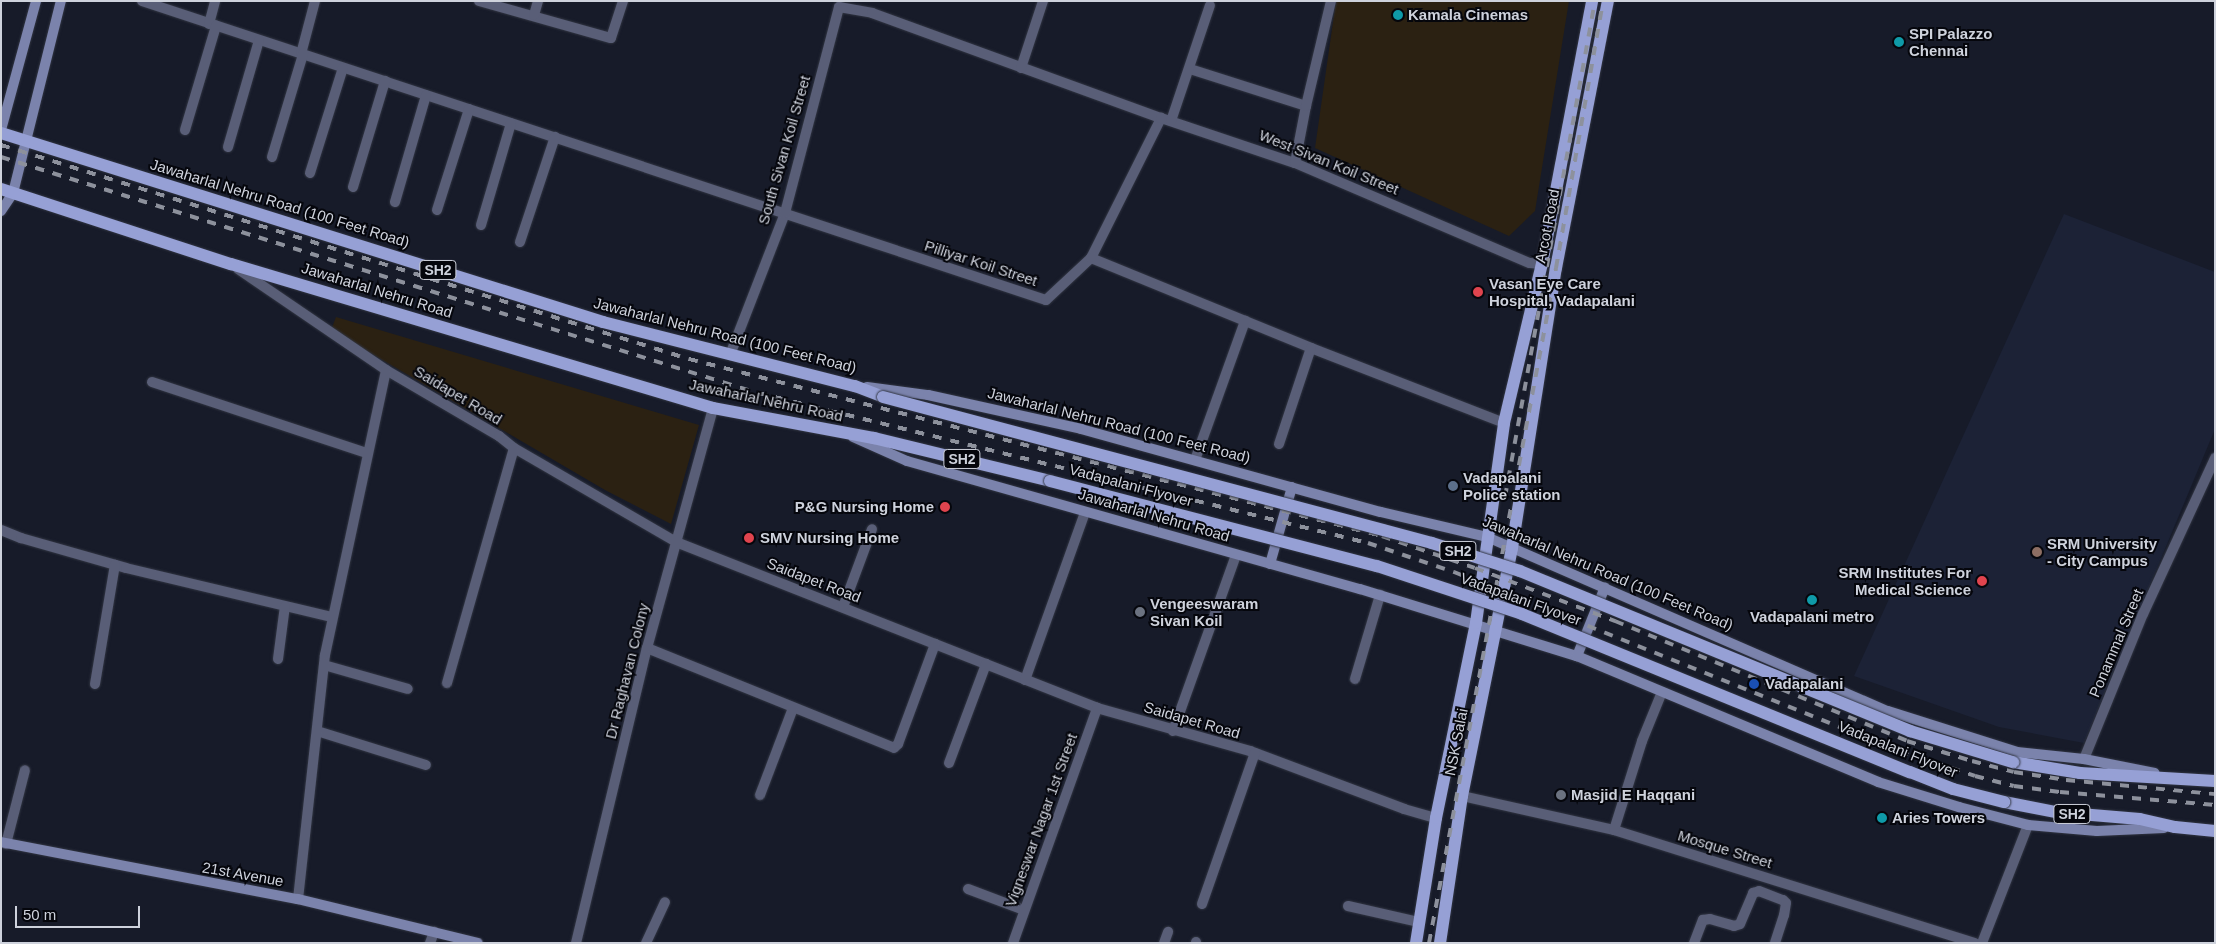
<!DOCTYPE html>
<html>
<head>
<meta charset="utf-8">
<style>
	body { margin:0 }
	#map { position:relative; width:2216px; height:944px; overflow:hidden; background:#171b29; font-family:Helvetica,sans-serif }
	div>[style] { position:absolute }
	.commercial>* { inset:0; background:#2b2112 }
	.built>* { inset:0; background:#1c2236 }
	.roads { filter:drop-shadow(0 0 1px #313542) drop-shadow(0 0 1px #313542) }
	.street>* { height:10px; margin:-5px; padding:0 5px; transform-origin:5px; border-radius:5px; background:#595e77 }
	.secondary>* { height:10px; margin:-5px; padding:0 5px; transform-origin:5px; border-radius:5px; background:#7b83ac }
	.primary>* { height:12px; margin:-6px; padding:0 6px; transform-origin:6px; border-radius:6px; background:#96a0d5 }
	.rail>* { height:4px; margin-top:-2px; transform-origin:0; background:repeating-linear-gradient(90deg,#8d919c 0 9px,transparent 0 18px) }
	.bridges { filter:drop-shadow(0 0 1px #313542) drop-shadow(0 0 1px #313542) }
	.primary-bridge>* { height:12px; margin:-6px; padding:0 6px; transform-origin:6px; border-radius:6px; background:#96a0d5 }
	.dots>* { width:14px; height:14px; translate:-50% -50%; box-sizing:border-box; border:2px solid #05060c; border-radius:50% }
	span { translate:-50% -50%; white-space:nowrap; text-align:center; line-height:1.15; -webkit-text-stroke:4px #05060c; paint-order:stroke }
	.shield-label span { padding:1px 4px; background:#05060c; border:1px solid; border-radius:4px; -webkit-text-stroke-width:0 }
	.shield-label { font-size:14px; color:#ced2dc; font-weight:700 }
	.poi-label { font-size:15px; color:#ced2dc; font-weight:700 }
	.left { translate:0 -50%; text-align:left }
	.right { translate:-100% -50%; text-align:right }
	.street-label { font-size:15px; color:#ced2dc }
	.frame { position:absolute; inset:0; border:2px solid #ced2dc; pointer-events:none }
	.scale { position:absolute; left:15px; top:906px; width:125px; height:22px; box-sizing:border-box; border:2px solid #ced2dc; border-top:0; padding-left:6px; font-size:15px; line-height:18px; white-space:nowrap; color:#ced2dc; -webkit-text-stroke:4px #05060c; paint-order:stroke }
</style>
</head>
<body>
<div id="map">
	<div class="commercial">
		<div style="clip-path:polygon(1336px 1px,1569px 1px,1535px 211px,1509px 236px,1315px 148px)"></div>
		<div style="clip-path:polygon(336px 317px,699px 425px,671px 524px,605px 490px,331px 330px)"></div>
	</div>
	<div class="built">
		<div style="clip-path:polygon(2064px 214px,2215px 272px,2215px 429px,2084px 743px,1999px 727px,1854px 676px)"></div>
	</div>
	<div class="roads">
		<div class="street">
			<div style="left:142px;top:1px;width:952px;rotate:18.3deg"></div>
			<div style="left:1046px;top:300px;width:62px;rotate:-43deg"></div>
			<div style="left:1091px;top:258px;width:157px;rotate:-63.4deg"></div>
			<div style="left:479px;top:1px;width:137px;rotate:15.7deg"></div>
			<div style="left:611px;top:38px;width:39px;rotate:-72deg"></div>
			<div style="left:839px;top:7px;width:34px;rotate:10deg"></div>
			<div style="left:872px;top:13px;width:307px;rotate:20deg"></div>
			<div style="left:1161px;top:118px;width:141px;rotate:18.6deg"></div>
			<div style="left:1295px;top:163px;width:255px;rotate:23.1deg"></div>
			<div style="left:1530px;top:263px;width:12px;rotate:5deg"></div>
			<div style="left:534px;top:15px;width:15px;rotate:-74deg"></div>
			<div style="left:209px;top:24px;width:24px;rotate:-75deg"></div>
			<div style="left:301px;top:54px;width:55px;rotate:-75.2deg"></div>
			<div style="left:1021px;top:68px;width:71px;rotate:-71.8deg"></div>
			<div style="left:1190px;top:69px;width:122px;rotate:17.7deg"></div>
			<div style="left:1171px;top:121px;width:122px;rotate:-71.4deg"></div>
			<div style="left:185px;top:130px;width:109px;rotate:-73.4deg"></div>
			<div style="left:228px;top:147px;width:111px;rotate:-73.8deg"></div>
			<div style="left:272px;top:157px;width:108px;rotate:-73.2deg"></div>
			<div style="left:1295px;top:163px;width:58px;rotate:-79.1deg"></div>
			<div style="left:1306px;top:106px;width:108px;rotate:-76.6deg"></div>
			<div style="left:310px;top:173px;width:110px;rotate:-72.6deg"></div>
			<div style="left:353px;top:187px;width:111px;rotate:-73.2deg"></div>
			<div style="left:395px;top:202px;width:111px;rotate:-73.8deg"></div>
			<div style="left:437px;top:210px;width:106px;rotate:-72.4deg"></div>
			<div style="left:481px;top:225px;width:106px;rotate:-73.6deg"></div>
			<div style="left:520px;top:242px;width:111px;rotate:-71.6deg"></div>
			<div style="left:1091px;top:258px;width:238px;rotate:22.2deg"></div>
			<div style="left:1311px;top:348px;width:207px;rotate:21.2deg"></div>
			<div style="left:238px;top:269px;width:179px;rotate:34.3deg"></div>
			<div style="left:386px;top:370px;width:131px;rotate:30.3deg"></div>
			<div style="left:499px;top:436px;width:19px;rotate:39deg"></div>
			<div style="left:514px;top:448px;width:187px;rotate:30.1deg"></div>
			<div style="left:676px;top:542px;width:453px;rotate:21.5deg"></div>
			<div style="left:1097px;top:708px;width:159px;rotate:15.7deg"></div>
			<div style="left:1250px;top:751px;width:165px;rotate:20.6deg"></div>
			<div style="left:1404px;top:809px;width:33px;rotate:16deg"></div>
			<div style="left:730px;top:355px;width:152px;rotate:-68.8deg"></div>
			<div style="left:785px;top:213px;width:213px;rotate:-75.3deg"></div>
			<div style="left:152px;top:382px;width:226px;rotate:18.3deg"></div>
			<div style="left:1279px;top:444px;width:101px;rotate:-71.6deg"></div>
			<div style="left:1195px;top:460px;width:148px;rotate:-70.2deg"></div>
			<div style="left:1px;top:530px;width:22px;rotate:22deg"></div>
			<div style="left:21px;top:538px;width:109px;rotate:15.9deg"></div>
			<div style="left:126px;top:568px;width:212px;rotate:13.4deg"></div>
			<div style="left:843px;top:607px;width:83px;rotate:-69.6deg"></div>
			<div style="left:647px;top:648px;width:266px;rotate:22deg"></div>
			<div style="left:894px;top:748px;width:6px;rotate:-45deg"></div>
			<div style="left:898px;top:744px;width:107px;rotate:-69.7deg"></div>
			<div style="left:278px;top:659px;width:53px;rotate:-82.5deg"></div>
			<div style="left:324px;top:665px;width:87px;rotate:15.9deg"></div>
			<div style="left:1355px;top:679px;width:88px;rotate:-73.4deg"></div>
			<div style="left:1025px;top:680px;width:178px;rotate:-70.3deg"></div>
			<div style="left:447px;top:683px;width:244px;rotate:-74.1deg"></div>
			<div style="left:95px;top:684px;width:121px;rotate:-80.5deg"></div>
			<div style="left:317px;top:731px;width:114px;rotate:17.3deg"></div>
			<div style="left:1173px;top:731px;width:187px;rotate:-70.3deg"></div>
			<div style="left:2084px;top:759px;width:157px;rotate:-67.9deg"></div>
			<div style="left:2143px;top:614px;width:172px;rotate:-65.2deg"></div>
			<div style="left:949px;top:763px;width:106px;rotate:-69.5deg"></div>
			<div style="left:760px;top:795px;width:93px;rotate:-69.2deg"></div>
			<div style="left:1462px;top:796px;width:156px;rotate:12.6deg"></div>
			<div style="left:1614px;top:830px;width:378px;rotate:17.4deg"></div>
			<div style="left:1614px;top:830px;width:93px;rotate:-72.5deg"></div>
			<div style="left:1642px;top:741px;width:53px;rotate:-67.8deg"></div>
			<div style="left:6px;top:844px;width:76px;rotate:-75.6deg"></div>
			<div style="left:968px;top:889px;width:60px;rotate:20.6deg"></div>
			<div style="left:298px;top:899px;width:245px;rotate:-83.7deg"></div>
			<div style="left:325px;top:655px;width:291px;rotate:-77.9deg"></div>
			<div style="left:1202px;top:904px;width:160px;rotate:-70.7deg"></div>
			<div style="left:1348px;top:906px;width:73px;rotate:12.7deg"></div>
			<div style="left:430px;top:943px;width:12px;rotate:-70deg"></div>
			<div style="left:576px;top:943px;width:303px;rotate:-76.5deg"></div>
			<div style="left:647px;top:648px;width:249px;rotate:-74.6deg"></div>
			<div style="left:646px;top:943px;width:45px;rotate:-65.1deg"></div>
			<div style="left:1013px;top:943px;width:250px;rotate:-70.3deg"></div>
			<div style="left:1164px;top:943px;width:12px;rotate:-70deg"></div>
			<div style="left:1196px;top:943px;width:1px;rotate:-90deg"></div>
			<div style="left:1694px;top:943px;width:25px;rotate:-69deg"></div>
			<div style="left:1703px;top:920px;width:7px;rotate:-8deg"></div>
			<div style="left:1710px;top:919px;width:25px;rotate:16deg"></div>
			<div style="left:1734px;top:926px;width:6px;rotate:-18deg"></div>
			<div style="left:1740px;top:924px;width:34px;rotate:-67deg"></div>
			<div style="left:1753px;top:893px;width:6px;rotate:-18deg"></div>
			<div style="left:1759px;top:891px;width:26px;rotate:21deg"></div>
			<div style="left:1783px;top:900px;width:4px;rotate:45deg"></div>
			<div style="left:1786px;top:903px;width:12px;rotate:99deg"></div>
			<div style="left:1784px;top:915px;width:29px;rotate:108deg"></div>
			<div style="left:1982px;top:943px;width:127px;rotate:-68.7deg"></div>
		</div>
		<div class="secondary">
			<div style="left:1px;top:130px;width:134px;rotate:-74.8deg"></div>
			<div style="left:1px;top:211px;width:22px;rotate:-56deg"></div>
			<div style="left:13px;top:193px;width:198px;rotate:-76deg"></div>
			<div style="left:867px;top:387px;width:62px;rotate:7.5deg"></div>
			<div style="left:928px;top:395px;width:157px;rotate:12.5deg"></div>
			<div style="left:1081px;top:429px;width:311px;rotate:15.5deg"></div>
			<div style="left:1381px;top:512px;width:109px;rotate:13.3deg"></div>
			<div style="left:1487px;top:537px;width:437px;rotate:23.5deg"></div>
			<div style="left:1888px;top:711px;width:135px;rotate:17.6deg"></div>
			<div style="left:2017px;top:752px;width:67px;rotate:6deg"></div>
			<div style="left:2084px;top:759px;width:72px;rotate:11.2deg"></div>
			<div style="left:853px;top:437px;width:59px;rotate:24deg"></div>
			<div style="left:907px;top:461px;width:471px;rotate:15.8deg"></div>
			<div style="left:1360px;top:589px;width:227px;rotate:17.2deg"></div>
			<div style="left:1577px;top:656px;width:326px;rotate:22.7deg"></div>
			<div style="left:1878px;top:782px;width:85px;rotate:17.2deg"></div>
			<div style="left:1959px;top:807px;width:71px;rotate:14.6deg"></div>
			<div style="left:2028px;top:825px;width:69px;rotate:5deg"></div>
			<div style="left:2097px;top:831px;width:67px;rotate:-2.6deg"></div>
			<div style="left:1270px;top:564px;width:80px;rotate:-74.1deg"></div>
			<div style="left:1577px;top:656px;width:74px;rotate:-67.9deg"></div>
			<div style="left:1px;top:842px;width:302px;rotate:10.9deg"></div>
			<div style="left:298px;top:899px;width:185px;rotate:13.7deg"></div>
		</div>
		<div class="primary">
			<div style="left:1px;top:133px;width:631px;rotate:17.43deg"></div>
			<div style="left:603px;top:322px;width:260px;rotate:14.3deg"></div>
			<div style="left:855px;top:386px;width:30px;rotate:21deg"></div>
			<div style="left:1px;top:189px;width:242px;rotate:18.1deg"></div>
			<div style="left:231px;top:264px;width:503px;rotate:16.63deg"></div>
			<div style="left:713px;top:408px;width:164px;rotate:10.6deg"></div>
			<div style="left:874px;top:438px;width:181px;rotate:13.7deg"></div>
			<div style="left:2013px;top:762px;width:68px;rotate:9.3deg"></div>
			<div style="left:2080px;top:773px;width:135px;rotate:3.4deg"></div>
			<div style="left:2004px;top:802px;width:53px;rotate:10.9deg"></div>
			<div style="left:2056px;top:812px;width:84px;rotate:4.8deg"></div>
			<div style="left:2140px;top:819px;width:36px;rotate:13deg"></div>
			<div style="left:2175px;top:827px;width:40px;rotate:5.7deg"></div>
			<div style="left:1416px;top:943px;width:127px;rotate:-80.9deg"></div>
			<div style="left:1436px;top:818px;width:199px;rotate:-78.4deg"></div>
			<div style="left:1476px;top:623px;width:202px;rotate:-82deg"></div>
			<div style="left:1504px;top:423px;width:163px;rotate:-76.6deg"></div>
			<div style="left:1542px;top:264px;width:268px;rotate:-79.2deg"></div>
			<div style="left:1440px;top:943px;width:149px;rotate:-81.5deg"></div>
			<div style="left:1462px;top:796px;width:253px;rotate:-78.6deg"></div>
			<div style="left:1512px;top:548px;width:283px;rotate:-81.1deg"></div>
			<div style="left:1556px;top:268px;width:272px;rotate:-79deg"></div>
		</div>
	</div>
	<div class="rail">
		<div style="left:1px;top:145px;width:721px;rotate:17.28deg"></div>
		<div style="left:689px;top:359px;width:715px;rotate:14.33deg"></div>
		<div style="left:1382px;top:536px;width:98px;rotate:19deg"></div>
		<div style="left:1475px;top:568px;width:150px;rotate:20.7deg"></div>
		<div style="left:1615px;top:621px;width:316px;rotate:22.3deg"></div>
		<div style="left:1907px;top:741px;width:68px;rotate:17.1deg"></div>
		<div style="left:1972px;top:761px;width:43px;rotate:14.7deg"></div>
		<div style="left:2014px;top:772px;width:53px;rotate:8.7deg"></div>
		<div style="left:2066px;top:780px;width:150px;rotate:5.4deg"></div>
		<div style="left:1px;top:157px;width:793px;rotate:17.32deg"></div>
		<div style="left:758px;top:393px;width:628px;rotate:13.82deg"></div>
		<div style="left:1368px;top:543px;width:91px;rotate:18.6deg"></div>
		<div style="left:1454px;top:572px;width:481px;rotate:21.9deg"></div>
		<div style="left:1900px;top:751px;width:79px;rotate:18.4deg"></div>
		<div style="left:1975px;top:776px;width:40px;rotate:14.4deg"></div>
		<div style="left:2014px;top:786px;width:46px;rotate:7.4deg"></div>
		<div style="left:2060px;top:792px;width:156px;rotate:4.8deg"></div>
		<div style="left:1505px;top:497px;width:504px;rotate:-79.72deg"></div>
		<div style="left:1429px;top:943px;width:687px;rotate:-79.34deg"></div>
		<div style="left:1556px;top:268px;width:271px;rotate:-80deg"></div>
	</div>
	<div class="bridges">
		<div class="primary-bridge">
			<div style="left:883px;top:397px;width:568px;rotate:14.89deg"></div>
			<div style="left:1432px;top:543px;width:92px;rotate:17.7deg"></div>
			<div style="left:1520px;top:571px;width:422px;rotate:22.3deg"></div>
			<div style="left:1910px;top:731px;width:108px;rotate:16.8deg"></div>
			<div style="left:1050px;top:481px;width:338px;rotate:14.6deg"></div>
			<div style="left:1377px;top:566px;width:153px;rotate:18.3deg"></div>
			<div style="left:1522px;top:614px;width:419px;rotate:22.2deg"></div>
			<div style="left:1910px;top:772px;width:46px;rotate:21.6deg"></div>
			<div style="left:1953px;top:789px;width:53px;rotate:14.3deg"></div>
		</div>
	</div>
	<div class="dots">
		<div style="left:1398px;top:15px;background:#0f9aa8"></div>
		<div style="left:1899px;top:42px;background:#0f9aa8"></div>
		<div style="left:1478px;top:292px;background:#e0444e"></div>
		<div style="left:1453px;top:486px;background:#5c6f8a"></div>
		<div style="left:945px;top:507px;background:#e0444e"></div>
		<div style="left:749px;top:538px;background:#e0444e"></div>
		<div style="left:2037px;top:552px;background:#8d6e63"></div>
		<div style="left:1982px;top:581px;background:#e0444e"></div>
		<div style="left:1812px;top:600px;background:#0f9aa8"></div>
		<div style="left:1140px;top:612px;background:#6b7280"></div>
		<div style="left:1754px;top:684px;background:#1a4fb4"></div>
		<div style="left:1561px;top:795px;background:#6b7280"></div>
		<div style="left:1882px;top:818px;background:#0f9aa8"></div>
	</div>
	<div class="shield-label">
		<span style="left:438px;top:270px">SH2</span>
		<span style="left:962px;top:459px">SH2</span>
		<span style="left:1458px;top:551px">SH2</span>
		<span style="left:2072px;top:814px">SH2</span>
	</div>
	<div class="poi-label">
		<span class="left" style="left:1408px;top:15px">Kamala Cinemas</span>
		<span class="left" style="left:1909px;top:42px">SPI Palazzo<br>Chennai</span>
		<span class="left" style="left:1489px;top:292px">Vasan Eye Care<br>Hospital, Vadapalani</span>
		<span class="left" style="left:1463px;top:486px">Vadapalani<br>Police station</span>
		<span class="right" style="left:934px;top:507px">P&amp;G Nursing Home</span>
		<span class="left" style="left:760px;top:538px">SMV Nursing Home</span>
		<span class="left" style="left:2047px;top:552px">SRM University<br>- City Campus</span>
		<span class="right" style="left:1971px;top:581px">SRM Institutes For<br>Medical Science</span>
		<span class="left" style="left:1150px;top:612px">Vengeeswaram<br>Sivan Koil</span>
		<span style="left:1812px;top:617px">Vadapalani metro</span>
		<span class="left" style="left:1765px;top:684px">Vadapalani</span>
		<span class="left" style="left:1571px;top:795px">Masjid E Haqqani</span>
		<span class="left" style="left:1892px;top:818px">Aries Towers</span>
	</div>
	<div class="street-label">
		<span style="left:784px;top:150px;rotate:-74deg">South Sivan Koil Street</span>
		<span style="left:1329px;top:162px;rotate:22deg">West Sivan Koil Street</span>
		<span style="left:280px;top:203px;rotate:17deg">Jawaharlal Nehru Road (100 Feet Road)</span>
		<span style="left:1547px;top:226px;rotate:-79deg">Arcot Road</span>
		<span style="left:981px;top:263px;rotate:18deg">Pilliyar Koil Street</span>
		<span style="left:377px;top:290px;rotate:17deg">Jawaharlal Nehru Road</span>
		<span style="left:725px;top:335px;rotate:14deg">Jawaharlal Nehru Road (100 Feet Road)</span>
		<span style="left:458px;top:395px;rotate:31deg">Saidapet Road</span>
		<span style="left:766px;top:400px;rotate:12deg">Jawaharlal Nehru Road</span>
		<span style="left:1119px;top:425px;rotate:14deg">Jawaharlal Nehru Road (100 Feet Road)</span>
		<span style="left:1131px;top:485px;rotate:15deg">Vadapalani Flyover</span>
		<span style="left:1154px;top:515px;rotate:16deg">Jawaharlal Nehru Road</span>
		<span style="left:1608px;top:573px;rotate:23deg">Jawaharlal Nehru Road (100 Feet Road)</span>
		<span style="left:814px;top:580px;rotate:21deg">Saidapet Road</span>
		<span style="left:1521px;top:599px;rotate:20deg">Vadapalani Flyover</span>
		<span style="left:2116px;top:643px;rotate:-67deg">Ponammal Street</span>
		<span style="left:627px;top:671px;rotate:-76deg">Dr Raghavan Colony</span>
		<span style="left:1192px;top:720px;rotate:16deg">Saidapet Road</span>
		<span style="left:1456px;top:742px;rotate:-79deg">NSK Salai</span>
		<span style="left:1898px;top:749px;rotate:22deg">Vadapalani Flyover</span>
		<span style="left:1041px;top:820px;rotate:-70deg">Vigneswar Nagar 1st Street</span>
		<span style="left:1725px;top:849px;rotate:17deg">Mosque Street</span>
		<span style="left:243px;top:874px;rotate:10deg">21st Avenue</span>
	</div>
	<div class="frame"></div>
	<div class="scale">50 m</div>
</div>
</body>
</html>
